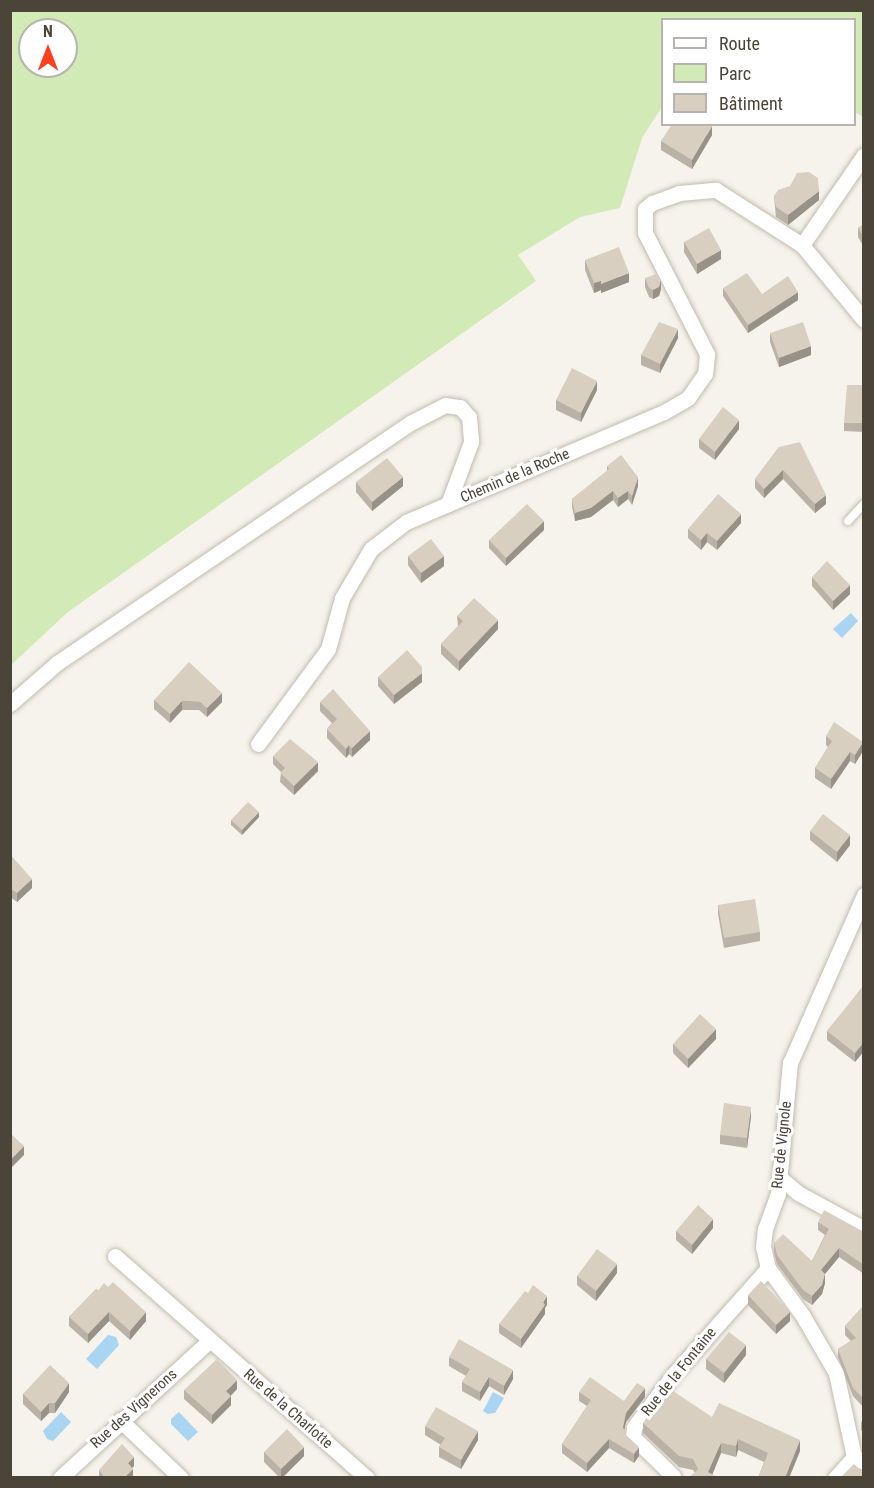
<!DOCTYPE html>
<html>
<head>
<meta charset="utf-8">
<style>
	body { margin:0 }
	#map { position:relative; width:874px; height:1488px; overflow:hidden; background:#f6f3ec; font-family:"Roboto Condensed",sans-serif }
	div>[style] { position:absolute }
	.green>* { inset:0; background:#d2eab5 }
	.water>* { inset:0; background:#a9d4f2 }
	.roads { filter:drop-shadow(0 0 2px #c2bbae) drop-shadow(0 0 2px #c2bbae) }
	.lane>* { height:8px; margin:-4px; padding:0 4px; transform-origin:4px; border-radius:4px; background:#fff }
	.street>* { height:15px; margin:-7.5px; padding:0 7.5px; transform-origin:7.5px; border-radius:7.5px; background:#fff }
	.wall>* { inset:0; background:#bab2a6 }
	.shaded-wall>* { inset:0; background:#979187 }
	.building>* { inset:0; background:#d8cfc1 }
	span { translate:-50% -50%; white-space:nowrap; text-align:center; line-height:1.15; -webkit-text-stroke:6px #fff; paint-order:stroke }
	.street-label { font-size:15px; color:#4b4439 }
	.frame { position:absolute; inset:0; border:12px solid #4b4439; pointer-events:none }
	.legend { position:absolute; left:661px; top:18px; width:195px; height:108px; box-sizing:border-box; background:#fff; border:2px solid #b7b4b0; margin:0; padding:8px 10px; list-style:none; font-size:18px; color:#4b4439 }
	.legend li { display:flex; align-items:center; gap:12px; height:30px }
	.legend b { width:30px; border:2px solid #b7b4b0 }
	.north { position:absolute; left:18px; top:18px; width:60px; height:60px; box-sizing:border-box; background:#fff; border:2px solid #b7b4b0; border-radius:50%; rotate:0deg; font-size:16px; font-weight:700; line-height:24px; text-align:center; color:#4b4439 }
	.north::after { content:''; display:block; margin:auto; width:21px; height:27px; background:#fc3f1d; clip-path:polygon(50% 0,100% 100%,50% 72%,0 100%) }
</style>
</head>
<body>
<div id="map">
	<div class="green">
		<div style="clip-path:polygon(evenodd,11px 10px,863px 11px,863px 117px,855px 112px,854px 20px,662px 20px,662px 107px,642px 138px,620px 208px,580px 217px,518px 255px,536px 281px,68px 612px,11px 665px,11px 10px,30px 30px,66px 30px,66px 66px,30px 66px,30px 30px)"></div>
	</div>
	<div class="water">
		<div style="clip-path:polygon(851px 613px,858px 621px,842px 638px,833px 629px)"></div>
		<div style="clip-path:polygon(108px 1335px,116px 1337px,119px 1345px,97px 1369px,86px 1359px)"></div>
		<div style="clip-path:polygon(493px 1392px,504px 1398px,495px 1413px,488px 1414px,483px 1411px)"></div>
		<div style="clip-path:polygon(61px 1412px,71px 1422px,53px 1441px,47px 1439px,43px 1431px)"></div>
		<div style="clip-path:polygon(179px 1412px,198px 1432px,188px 1441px,171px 1424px,171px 1419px)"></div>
	</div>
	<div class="roads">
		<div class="lane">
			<div style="left:848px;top:521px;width:23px;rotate:-47deg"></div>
		</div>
		<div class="street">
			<div style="left:802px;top:245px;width:109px;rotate:-55.4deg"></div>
			<div style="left:10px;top:704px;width:62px;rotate:-41.1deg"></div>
			<div style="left:57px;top:663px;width:427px;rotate:-34.2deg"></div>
			<div style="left:410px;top:423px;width:39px;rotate:-27deg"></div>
			<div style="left:445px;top:405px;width:15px;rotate:8deg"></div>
			<div style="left:460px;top:407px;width:13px;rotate:48deg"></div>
			<div style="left:469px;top:417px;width:25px;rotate:85deg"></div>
			<div style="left:471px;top:442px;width:66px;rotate:110.4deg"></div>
			<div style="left:258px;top:744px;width:118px;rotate:-53.6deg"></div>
			<div style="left:328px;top:649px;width:53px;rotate:-74.6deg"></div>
			<div style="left:342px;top:598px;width:57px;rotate:-59.4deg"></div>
			<div style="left:371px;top:549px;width:44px;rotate:-37.6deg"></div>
			<div style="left:406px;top:522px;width:280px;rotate:-23.1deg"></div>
			<div style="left:664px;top:412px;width:28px;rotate:-30deg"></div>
			<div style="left:688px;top:398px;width:29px;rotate:-55deg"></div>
			<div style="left:705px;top:374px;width:20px;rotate:-84deg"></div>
			<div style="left:707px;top:354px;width:136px;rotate:-117.1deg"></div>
			<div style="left:645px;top:233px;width:24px;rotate:-90deg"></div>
			<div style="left:645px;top:209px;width:9px;rotate:-41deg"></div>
			<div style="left:652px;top:203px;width:29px;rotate:-20deg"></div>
			<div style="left:679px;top:193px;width:37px;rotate:-5deg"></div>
			<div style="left:716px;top:190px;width:102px;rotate:32.6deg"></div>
			<div style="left:802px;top:245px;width:97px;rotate:50.4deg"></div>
			<div style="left:779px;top:1177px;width:25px;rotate:40deg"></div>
			<div style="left:798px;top:1193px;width:75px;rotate:28.6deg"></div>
			<div style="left:115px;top:1256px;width:336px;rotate:41.4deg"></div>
			<div style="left:120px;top:1420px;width:84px;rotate:43.6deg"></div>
			<div style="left:854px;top:1457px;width:86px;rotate:-102.1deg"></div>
			<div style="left:836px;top:1373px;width:66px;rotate:-120.1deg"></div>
			<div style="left:803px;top:1316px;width:59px;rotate:-126.1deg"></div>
			<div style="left:768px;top:1268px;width:22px;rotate:-103deg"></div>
			<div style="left:763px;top:1247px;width:18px;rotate:-84deg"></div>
			<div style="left:765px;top:1229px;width:37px;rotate:-70deg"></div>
			<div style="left:778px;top:1194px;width:132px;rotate:-84.8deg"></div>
			<div style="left:790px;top:1063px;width:184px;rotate:-66.2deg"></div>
			<div style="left:673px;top:1476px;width:56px;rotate:-135.7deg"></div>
			<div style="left:633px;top:1437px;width:10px;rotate:-84deg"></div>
			<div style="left:634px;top:1427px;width:65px;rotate:-53.1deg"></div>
			<div style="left:673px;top:1375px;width:143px;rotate:-48.4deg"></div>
			<div style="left:60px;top:1478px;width:202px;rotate:-42.6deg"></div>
			<div style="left:835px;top:1478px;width:28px;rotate:-48deg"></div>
			<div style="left:854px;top:1457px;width:11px;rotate:27deg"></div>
		</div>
	</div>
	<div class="wall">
		<div style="clip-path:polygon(712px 135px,692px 169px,661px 150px,661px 141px)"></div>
		<div style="clip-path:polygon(774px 196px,819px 200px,788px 225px,776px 217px)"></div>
		<div style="clip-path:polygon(864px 224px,864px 247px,858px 237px,858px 228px)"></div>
		<div style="clip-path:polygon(684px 242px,721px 259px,697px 274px,684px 252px)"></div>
		<div style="clip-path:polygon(585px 260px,629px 282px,601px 293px,601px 290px,594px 293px,585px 270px)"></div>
		<div style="clip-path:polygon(645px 278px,661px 289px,659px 296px,653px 299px,649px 297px,645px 287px)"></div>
		<div style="clip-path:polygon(723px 288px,762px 294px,798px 300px,748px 333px,723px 296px)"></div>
		<div style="clip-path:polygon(770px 333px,811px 355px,779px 367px,770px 342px)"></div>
		<div style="clip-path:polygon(678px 338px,660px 373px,641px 365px,641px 355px)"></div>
		<div style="clip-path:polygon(864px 385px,864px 432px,844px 431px,844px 423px)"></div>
		<div style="clip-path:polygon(597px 390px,581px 422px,556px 410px,556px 400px)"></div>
		<div style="clip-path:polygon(739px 429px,715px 460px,699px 448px,699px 439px)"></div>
		<div style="clip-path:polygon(779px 447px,826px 504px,815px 513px,783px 479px,764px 498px,755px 488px,755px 479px)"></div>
		<div style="clip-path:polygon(607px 466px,638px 486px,632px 505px,628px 499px,618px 507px,613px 500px,591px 517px,575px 521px,572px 507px,572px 499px,607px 471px)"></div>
		<div style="clip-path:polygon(356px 482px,403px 486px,372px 511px,356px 492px)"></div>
		<div style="clip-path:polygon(741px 523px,717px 550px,707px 542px,701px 550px,688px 538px,688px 529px)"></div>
		<div style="clip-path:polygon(544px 530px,506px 566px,489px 548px,489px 540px)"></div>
		<div style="clip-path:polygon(408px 556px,444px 566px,421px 583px,408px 565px)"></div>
		<div style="clip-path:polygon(812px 577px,850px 594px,833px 610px,812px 586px)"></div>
		<div style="clip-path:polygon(457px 616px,498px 629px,459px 671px,441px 654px,441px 644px,458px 626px)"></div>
		<div style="clip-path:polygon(378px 677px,422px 682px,394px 704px,378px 686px)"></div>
		<div style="clip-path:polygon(154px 700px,222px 702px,207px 717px,199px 710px,182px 710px,170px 723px,154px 709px)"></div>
		<div style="clip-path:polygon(320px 702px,370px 740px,352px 757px,349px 754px,346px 758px,327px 738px,327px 729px,332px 723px,320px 711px)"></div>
		<div style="clip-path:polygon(826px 736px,863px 751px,855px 764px,850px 761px,831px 789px,815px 778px,815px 768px,828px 747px,826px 745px)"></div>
		<div style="clip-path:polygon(273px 756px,318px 771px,294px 795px,280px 782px,281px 772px,273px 764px)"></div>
		<div style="clip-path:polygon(259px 817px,242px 835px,231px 825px,231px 820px)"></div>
		<div style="clip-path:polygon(810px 831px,850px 845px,837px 862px,810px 840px)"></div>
		<div style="clip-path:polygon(10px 854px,32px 888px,17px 902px,10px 897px)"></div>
		<div style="clip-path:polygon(718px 905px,760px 932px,760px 941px,724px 948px,718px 914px)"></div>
		<div style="clip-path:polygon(864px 987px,864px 1051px,855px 1062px,827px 1040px,827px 1031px)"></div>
		<div style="clip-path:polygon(716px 1039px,688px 1068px,673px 1053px,673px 1044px)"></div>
		<div style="clip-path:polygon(751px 1116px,747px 1148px,720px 1144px,720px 1135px)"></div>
		<div style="clip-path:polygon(818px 1222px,864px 1232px,864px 1274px,839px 1257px,825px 1274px,825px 1283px,822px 1294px,812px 1305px,803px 1299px,777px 1264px,774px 1252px,774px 1243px,812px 1261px,825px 1235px,818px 1230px)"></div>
		<div style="clip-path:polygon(713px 1228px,692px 1254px,676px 1240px,676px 1231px)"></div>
		<div style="clip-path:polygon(617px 1273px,596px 1301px,577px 1285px,577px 1276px)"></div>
		<div style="clip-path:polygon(96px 1289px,146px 1321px,130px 1340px,109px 1321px,88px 1343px,69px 1326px,69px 1317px)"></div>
		<div style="clip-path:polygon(748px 1295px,790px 1321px,776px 1334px,748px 1305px)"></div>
		<div style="clip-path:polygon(547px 1305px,545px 1308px,545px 1314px,521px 1348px,499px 1333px,499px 1324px)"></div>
		<div style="clip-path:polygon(864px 1305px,864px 1408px,853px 1396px,838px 1357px,838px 1349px,851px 1341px,845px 1335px,845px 1326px)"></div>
		<div style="clip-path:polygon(746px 1355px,724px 1383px,706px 1369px,706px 1359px)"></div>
		<div style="clip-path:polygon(449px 1357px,513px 1379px,504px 1395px,489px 1386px,480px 1401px,462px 1391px,462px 1382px,466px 1376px,449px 1366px)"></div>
		<div style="clip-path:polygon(237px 1389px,231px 1396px,231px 1405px,212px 1424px,184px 1399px,184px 1390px)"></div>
		<div style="clip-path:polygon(69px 1392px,55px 1413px,49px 1413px,41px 1421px,23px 1404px,23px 1394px)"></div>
		<div style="clip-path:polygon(579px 1392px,624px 1401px,645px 1397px,626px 1422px,624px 1430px,626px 1435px,639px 1456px,634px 1463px,609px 1448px,587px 1472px,562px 1453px,562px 1444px,587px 1406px,579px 1401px)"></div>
		<div style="clip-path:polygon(712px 1417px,800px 1451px,789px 1478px,758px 1478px,764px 1462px,738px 1450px,736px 1457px,721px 1453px,712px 1474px,691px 1476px,695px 1473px,693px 1470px,679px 1467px,643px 1433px,643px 1423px)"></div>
		<div style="clip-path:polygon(864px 1419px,864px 1434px,861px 1430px,861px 1422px)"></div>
		<div style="clip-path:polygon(425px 1426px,478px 1440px,461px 1469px,439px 1457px,439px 1447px,441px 1445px,425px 1435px)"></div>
		<div style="clip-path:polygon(264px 1452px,304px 1456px,282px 1478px,280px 1478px,264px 1462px)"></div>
		<div style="clip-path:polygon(134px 1466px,132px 1468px,133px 1478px,99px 1478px,99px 1470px)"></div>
	</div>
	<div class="shaded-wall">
		<div style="clip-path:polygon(712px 126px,712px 135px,692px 169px,692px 160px)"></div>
		<div style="clip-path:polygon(819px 191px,819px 200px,788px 225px,788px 215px)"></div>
		<div style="clip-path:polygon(721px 250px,721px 259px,697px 274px,697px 264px)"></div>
		<div style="clip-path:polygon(629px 273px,629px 282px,601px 293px,601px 284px)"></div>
		<div style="clip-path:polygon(661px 280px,661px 289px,659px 296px,653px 299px,653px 290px)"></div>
		<div style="clip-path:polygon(601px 281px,601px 290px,594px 293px,594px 283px)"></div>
		<div style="clip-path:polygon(798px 292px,798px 300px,748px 333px,748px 325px)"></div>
		<div style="clip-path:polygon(678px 329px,678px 338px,660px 373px,660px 364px)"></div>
		<div style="clip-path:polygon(811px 346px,811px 355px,779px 367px,779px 358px)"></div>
		<div style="clip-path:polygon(597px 381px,597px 390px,581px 422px,581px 413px)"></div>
		<div style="clip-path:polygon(739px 420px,739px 429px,715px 460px,715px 452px)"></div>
		<div style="clip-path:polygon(783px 470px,783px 479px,764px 498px,764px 489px)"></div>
		<div style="clip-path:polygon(403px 477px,403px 486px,372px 511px,372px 502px)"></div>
		<div style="clip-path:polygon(638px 477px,638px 486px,632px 505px,632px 496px)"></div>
		<div style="clip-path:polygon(613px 491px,613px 500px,591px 517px,575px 521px,575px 513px)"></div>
		<div style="clip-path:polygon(628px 491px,628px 499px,618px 507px,618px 498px)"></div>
		<div style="clip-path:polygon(826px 495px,826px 504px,815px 513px,815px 504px)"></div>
		<div style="clip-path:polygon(741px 514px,741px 523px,717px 550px,717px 541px)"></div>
		<div style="clip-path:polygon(544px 521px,544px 530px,506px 566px,506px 558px)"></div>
		<div style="clip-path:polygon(707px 533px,707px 542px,701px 550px,701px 540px)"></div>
		<div style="clip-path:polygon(444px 556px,444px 566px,421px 583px,421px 573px)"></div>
		<div style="clip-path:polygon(850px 585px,850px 594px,833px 610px,833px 601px)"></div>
		<div style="clip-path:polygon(498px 620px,498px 629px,459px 671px,459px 661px)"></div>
		<div style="clip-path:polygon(422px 673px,422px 682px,394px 704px,394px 695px)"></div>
		<div style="clip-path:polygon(222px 693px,222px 702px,207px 717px,207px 708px)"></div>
		<div style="clip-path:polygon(182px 701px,182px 710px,170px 723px,170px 714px)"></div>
		<div style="clip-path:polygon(370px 731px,370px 740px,352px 757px,352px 748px)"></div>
		<div style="clip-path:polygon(863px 742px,863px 751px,855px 764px,855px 755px)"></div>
		<div style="clip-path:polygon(349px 745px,349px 754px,346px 758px,346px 749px)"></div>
		<div style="clip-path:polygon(850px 752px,850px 761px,831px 789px,831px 779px)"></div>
		<div style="clip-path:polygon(318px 762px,318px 771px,294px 795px,294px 786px)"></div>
		<div style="clip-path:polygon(259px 812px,259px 817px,242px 835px,242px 830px)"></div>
		<div style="clip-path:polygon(850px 835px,850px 845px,837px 862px,837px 852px)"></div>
		<div style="clip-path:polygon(32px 879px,32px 888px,17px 902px,17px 893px)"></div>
		<div style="clip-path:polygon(716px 1029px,716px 1039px,688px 1068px,688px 1059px)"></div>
		<div style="clip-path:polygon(864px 1042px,864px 1051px,855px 1062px,855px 1053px)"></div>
		<div style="clip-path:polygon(751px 1107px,751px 1116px,747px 1148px,747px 1138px)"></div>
		<div style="clip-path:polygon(24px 1146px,24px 1155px,10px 1169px,10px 1160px)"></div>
		<div style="clip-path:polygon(713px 1219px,713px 1228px,692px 1254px,692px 1245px)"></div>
		<div style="clip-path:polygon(839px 1248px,839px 1257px,825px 1274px,825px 1283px,822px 1294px,812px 1305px,812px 1296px,821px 1270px)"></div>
		<div style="clip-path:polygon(617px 1264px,617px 1273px,596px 1301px,596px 1291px)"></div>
		<div style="clip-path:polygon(547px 1296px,547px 1305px,545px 1308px,545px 1314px,521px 1348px,521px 1339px)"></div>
		<div style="clip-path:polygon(109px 1312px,109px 1321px,88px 1343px,88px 1334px)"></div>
		<div style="clip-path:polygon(146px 1312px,146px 1321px,130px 1340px,130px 1331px)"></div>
		<div style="clip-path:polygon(790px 1312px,790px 1321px,776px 1334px,776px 1325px)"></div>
		<div style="clip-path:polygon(746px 1345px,746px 1355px,724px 1383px,724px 1373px)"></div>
		<div style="clip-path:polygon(513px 1370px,513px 1379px,504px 1395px,504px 1386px)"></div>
		<div style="clip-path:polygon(489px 1377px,489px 1386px,480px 1401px,480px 1392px)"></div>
		<div style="clip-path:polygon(237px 1380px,237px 1389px,226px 1400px,226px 1391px)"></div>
		<div style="clip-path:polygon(69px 1383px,69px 1392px,55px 1413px,55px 1403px)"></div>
		<div style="clip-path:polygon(645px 1388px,645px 1397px,626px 1422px,623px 1436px,623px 1427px,626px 1413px)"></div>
		<div style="clip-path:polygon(231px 1396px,231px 1405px,212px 1424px,212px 1415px)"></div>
		<div style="clip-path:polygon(49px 1403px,49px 1413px,41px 1421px,41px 1412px)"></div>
		<div style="clip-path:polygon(478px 1431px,478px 1440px,461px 1469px,461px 1460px)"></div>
		<div style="clip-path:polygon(609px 1439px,609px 1448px,587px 1472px,587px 1463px)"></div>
		<div style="clip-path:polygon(738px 1439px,738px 1450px,736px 1457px,736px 1446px)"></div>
		<div style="clip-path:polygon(800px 1440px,800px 1451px,789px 1478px,785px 1478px)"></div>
		<div style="clip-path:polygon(721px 1443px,721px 1453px,711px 1478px,708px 1472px)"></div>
		<div style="clip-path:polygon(304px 1447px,304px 1456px,282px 1478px,281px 1478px,281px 1469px)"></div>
		<div style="clip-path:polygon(639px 1447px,639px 1456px,634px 1463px,634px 1454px)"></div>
		<div style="clip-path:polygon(134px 1457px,134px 1466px,128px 1472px,128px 1463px)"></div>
		<div style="clip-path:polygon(133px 1469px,133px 1478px,124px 1478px)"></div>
	</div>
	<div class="building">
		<div style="clip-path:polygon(672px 124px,710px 124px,712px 126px,692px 160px,661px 141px)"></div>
		<div style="clip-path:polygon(809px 172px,818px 178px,819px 191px,788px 215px,776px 207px,774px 196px,778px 190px,790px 186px,797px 173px)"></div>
		<div style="clip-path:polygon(864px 224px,864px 237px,858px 228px)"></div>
		<div style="clip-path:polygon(709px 228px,721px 250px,697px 264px,684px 242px)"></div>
		<div style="clip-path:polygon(619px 247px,629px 273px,601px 284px,601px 281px,594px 283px,585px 260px)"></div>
		<div style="clip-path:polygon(747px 273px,762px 294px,788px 276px,798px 292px,748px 325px,723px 288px)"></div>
		<div style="clip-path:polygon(657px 274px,661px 280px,659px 287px,653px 290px,649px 288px,645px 278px)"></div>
		<div style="clip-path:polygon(659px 322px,678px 329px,660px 364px,641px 355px)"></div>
		<div style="clip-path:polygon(803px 322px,811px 346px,779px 358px,770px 333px)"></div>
		<div style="clip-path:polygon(572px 368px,597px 381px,581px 413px,556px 400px)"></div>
		<div style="clip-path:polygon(847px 385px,864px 385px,864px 423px,844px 423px)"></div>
		<div style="clip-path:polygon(723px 407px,739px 420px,715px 452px,699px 439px)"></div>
		<div style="clip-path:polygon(800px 442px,826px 495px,815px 504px,783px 470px,764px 489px,755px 479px,779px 447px)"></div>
		<div style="clip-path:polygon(621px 455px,638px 477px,632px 496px,628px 491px,618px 498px,613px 491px,591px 508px,575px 513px,572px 499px,609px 469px,607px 466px)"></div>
		<div style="clip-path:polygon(387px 458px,403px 477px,372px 502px,356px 482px)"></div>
		<div style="clip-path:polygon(718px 494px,741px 514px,717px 541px,707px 533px,701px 540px,688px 529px)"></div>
		<div style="clip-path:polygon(527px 504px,544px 521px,506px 558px,489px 540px)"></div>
		<div style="clip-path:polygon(431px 539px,444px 556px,421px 573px,408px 556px)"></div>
		<div style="clip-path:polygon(827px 561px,850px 585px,833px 601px,812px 577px)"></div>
		<div style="clip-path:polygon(474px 598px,498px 620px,459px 661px,441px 644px,463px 621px,457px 616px)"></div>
		<div style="clip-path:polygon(407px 650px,422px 667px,422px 673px,394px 695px,378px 677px)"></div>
		<div style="clip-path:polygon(189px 662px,222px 693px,207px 708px,199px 701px,182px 701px,170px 714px,154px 700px)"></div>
		<div style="clip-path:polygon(333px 689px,370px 731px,352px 748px,349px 745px,346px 749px,327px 729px,337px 719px,320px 702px)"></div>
		<div style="clip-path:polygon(834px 722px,863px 742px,855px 755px,850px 752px,831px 779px,815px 768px,832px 741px,826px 736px)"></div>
		<div style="clip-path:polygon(290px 739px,318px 762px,294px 786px,280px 773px,285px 768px,273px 756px)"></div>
		<div style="clip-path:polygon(248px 802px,259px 812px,242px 830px,231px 820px)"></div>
		<div style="clip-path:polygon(823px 814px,850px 835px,837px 852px,810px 831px)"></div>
		<div style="clip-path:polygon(10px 854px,32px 879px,17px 893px,10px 888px)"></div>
		<div style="clip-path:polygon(755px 899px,760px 932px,724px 938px,718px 905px)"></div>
		<div style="clip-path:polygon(863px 986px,864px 987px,864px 1042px,855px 1053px,827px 1031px)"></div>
		<div style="clip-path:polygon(700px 1014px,716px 1029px,688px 1059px,673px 1044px)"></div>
		<div style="clip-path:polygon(724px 1103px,751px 1107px,747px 1138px,720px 1135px)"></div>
		<div style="clip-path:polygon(10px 1133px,24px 1146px,10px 1160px)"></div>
		<div style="clip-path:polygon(698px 1205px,713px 1219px,692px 1245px,676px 1231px)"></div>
		<div style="clip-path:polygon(824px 1210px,864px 1232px,864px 1265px,839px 1248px,821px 1270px,825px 1274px,822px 1285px,812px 1296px,803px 1290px,777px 1255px,774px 1243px,783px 1234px,812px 1261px,829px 1229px,818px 1222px)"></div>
		<div style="clip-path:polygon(597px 1249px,617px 1264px,596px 1291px,577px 1276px)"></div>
		<div style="clip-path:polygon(761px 1281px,790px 1312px,776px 1325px,748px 1295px)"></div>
		<div style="clip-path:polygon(113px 1282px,146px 1312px,130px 1331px,109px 1312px,88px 1334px,69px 1317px,96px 1289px,98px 1291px,104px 1283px,108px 1287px)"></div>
		<div style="clip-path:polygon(533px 1285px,547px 1296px,543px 1302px,545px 1305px,521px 1339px,499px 1324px,525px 1291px,528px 1293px)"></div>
		<div style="clip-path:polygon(864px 1305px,864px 1399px,853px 1388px,838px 1349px,856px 1338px,845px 1326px)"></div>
		<div style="clip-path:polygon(729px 1332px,746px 1345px,724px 1373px,706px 1359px)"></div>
		<div style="clip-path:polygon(459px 1339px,513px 1370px,504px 1386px,489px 1377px,480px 1392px,462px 1382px,470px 1369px,449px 1357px)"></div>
		<div style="clip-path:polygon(217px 1359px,237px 1380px,226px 1391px,231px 1396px,212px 1415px,184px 1390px)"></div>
		<div style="clip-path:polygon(50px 1365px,69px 1383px,55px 1403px,49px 1403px,41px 1412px,23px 1394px)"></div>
		<div style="clip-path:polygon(590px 1377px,624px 1401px,637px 1383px,645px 1388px,626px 1413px,623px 1427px,626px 1435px,639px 1447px,634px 1454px,609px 1439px,587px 1463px,562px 1444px,591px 1400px,579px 1392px)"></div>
		<div style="clip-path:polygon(670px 1389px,712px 1417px,719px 1403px,800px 1440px,785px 1478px,758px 1478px,768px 1453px,738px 1439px,736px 1446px,721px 1443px,708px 1472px,719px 1478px,677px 1478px,678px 1476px,691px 1476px,698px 1469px,693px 1459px,679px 1456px,643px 1423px,662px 1395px)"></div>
		<div style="clip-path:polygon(436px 1407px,478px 1431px,461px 1460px,439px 1447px,445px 1438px,425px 1426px)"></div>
		<div style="clip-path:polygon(287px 1429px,304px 1447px,281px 1469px,264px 1452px)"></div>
		<div style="clip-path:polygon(122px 1444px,134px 1457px,128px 1463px,133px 1469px,124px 1478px,105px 1478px,99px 1470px)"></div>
		<div style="clip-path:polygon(854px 1464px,864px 1474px,864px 1478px,840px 1478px)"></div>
	</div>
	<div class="street-label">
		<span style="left:515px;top:476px;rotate:-23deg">Chemin de la Roche</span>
		<span style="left:782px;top:1145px;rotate:-84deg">Rue de Vignole</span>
		<span style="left:679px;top:1372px;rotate:-51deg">Rue de la Fontaine</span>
		<span style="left:134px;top:1409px;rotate:-42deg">Rue des Vignerons</span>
		<span style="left:288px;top:1409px;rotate:41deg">Rue de la Charlotte</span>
	</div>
	<div class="frame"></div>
	<ul class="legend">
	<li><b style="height:8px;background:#fff"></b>Route</li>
	<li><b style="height:16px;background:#d2eab5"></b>Parc</li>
	<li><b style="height:16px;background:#d8cfc1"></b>Bâtiment</li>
	</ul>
	<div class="north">N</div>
</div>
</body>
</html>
